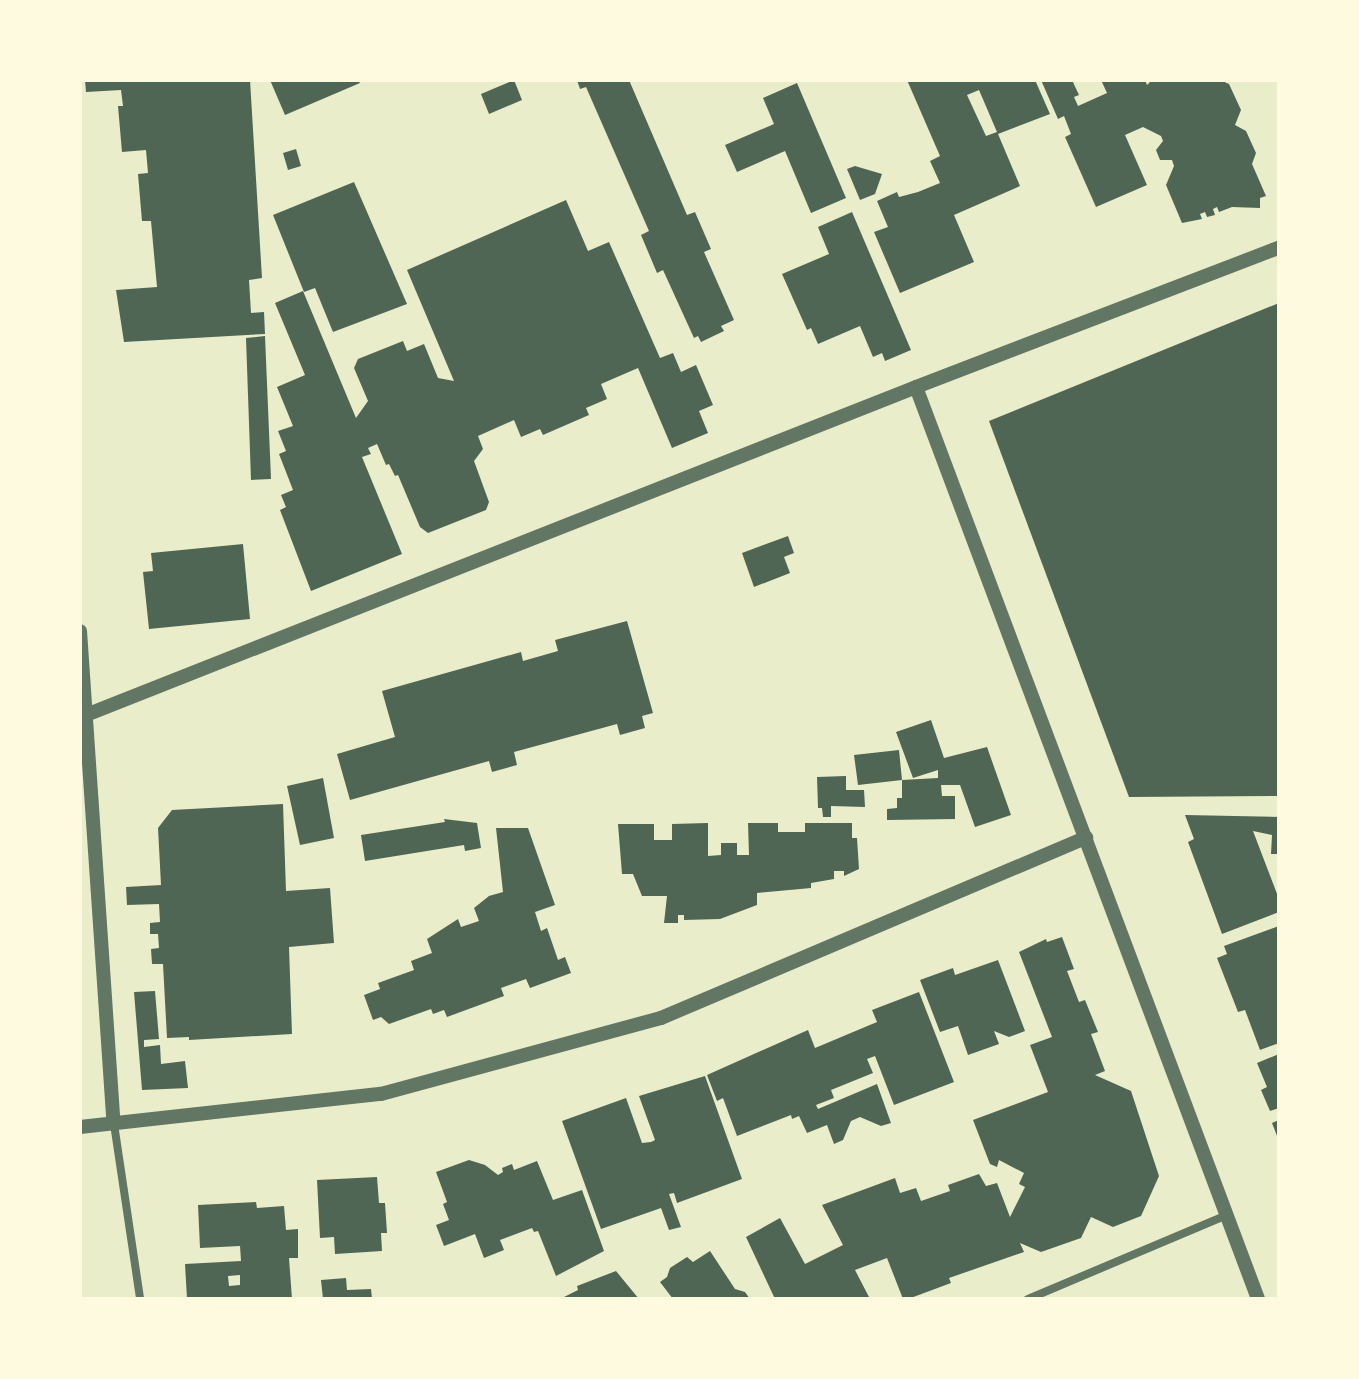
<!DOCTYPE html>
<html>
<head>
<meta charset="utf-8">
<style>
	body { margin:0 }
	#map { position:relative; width:1359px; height:1379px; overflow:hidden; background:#e9edc9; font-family:Montserrat,sans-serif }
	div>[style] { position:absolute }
	.building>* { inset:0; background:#4f6655 }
	.minor>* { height:8px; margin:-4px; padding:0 4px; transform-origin:4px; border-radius:4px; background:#617663 }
	.tertiary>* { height:14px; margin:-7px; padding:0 7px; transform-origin:7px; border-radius:7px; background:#617663 }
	span { translate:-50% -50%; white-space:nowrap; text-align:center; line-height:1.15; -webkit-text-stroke:7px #fefae0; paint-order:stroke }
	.frame { position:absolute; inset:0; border:82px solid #fefae0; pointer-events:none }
</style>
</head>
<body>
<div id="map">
	<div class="building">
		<div style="clip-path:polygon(85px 80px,250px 80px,262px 278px,249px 280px,251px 313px,264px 312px,265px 334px,124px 342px,116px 290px,157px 287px,151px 221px,142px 221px,138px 174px,148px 173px,146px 150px,122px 152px,118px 106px,123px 106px,121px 90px,86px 92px)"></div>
		<div style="clip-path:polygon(270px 80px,358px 80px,360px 83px,285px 115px)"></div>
		<div style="clip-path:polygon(514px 80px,522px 100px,489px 114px,481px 94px)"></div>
		<div style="clip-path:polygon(577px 80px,629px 80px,687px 215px,695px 212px,711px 249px,704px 252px,734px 320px,721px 326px,724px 331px,701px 342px,698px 336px,694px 338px,663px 270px,657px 273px,641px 235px,649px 231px,586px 87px,580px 89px)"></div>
		<div style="clip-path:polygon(evenodd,907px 80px,1035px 80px,1050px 114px,998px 134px,1020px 186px,954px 215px,974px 262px,900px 293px,874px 232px,888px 227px,877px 201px,897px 192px,899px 197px,918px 192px,940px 183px,930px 161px,940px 156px,907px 80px,979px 90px,997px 132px,986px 136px,967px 95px,979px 90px)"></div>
		<div style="clip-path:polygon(1041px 80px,1072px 80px,1079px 95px,1074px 97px,1078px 106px,1107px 93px,1101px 80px,1145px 80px,1147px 85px,1152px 80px,1220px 80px,1229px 84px,1241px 110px,1235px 125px,1246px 131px,1256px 153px,1252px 164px,1266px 196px,1260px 198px,1260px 208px,1232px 207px,1219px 212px,1217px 207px,1213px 209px,1215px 215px,1207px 217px,1205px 212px,1200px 214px,1202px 219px,1182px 223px,1166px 185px,1174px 166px,1172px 160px,1160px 160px,1156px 150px,1163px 141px,1161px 136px,1143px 127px,1125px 135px,1147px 185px,1096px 207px,1065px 137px,1071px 134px,1064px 116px,1058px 119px)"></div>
		<div style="clip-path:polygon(797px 83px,846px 198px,811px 213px,785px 151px,737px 172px,725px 145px,774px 124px,763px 98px)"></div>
		<div style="clip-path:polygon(296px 149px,301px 166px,288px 170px,283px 153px)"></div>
		<div style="clip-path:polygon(855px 166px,882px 174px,875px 194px,860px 200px,847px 169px)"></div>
		<div style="clip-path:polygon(354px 182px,407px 304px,333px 332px,315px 288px,304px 292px,273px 215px)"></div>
		<div style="clip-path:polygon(566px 200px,588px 251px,609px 242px,660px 358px,673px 353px,681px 372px,696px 365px,713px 405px,699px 411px,708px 433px,672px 448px,638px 368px,601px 384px,607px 399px,586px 408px,589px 415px,543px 435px,540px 429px,521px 437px,514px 420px,478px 436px,483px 449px,474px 461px,489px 502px,486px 510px,428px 533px,420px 527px,398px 475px,395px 476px,389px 464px,386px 465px,377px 444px,368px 448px,371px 454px,362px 457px,402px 554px,311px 591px,280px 510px,286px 507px,281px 495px,293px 490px,279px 454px,286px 451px,278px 431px,293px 426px,277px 387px,305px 375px,275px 303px,303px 291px,356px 418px,368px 401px,354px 368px,358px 359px,403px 341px,407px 351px,424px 344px,438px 378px,454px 381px,407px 270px)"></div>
		<div style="clip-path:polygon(852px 212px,911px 350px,885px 361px,882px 353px,873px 357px,860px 326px,818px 344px,811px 328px,807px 330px,782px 274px,829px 254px,818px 227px)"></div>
		<div style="clip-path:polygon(1279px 303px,1279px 796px,1129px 797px,989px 421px)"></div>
		<div style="clip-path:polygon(265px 336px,271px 479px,251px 480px,246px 338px)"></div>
		<div style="clip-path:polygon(788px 536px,794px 553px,784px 557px,790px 573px,754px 587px,742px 553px)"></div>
		<div style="clip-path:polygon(243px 544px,250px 619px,149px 629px,143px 572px,153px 571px,151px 553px)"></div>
		<div style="clip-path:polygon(627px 621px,653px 713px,642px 716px,645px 728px,620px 735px,617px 724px,514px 752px,517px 765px,492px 772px,489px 761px,350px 800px,337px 754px,395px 737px,382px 691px,521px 652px,523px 661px,558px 651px,555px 640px)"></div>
		<div style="clip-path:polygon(931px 720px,944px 758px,987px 747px,1011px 815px,975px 827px,960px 785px,941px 785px,942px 796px,955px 796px,955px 819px,887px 820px,887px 809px,897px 808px,897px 798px,902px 798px,902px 780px,858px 785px,854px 755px,899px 750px,902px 780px,938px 778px,938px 770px,913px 778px,896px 732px)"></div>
		<div style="clip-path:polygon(846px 776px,846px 790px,864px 790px,865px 807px,831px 806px,831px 817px,823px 817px,822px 808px,818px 808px,817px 777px)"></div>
		<div style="clip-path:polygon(323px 778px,334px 838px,300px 845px,287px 786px)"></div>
		<div style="clip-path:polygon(283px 804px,286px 891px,330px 888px,334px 943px,289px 947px,292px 1034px,189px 1040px,189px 1037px,167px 1038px,163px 964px,152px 964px,151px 949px,159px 948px,158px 934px,150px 934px,150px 923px,160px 922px,159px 904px,127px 905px,126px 887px,161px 885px,158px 828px,172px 810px)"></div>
		<div style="clip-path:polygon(1185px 815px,1279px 817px,1279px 854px,1271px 854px,1272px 835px,1253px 831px,1279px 899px,1279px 912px,1222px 934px,1188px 842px,1194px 839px)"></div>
		<div style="clip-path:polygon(444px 819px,477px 823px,481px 848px,465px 851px,464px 845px,365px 861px,361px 835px,445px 822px)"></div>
		<div style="clip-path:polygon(708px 823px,708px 856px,721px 855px,721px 843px,737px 843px,737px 855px,749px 855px,748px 823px,778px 823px,778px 832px,805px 832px,805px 823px,852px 823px,852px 838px,857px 838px,859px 869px,844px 876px,844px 871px,834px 871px,834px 879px,811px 883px,811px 888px,757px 893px,757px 905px,720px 919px,684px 920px,684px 915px,678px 915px,678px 923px,664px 923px,667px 896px,642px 896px,633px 874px,622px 874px,618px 824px,654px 824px,654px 840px,672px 840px,672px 824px)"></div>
		<div style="clip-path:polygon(496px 828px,528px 828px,555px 905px,535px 912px,541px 931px,547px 928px,558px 960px,565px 957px,571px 973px,530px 988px,526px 979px,501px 988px,504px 996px,447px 1017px,444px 1010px,433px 1014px,431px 1009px,389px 1024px,381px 1017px,373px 1020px,364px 995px,380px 989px,378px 983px,414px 970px,411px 961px,432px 953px,427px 939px,458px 919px,461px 927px,479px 921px,474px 908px,489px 896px,503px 892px)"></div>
		<div style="clip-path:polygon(1279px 926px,1279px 1043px,1260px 1050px,1245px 1010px,1238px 1012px,1217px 958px,1227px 954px,1224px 946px)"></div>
		<div style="clip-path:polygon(1062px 937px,1074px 969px,1067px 971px,1079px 1002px,1085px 1000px,1098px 1032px,1091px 1034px,1105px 1071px,1095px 1075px,1131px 1091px,1159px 1176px,1141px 1216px,1113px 1227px,1091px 1217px,1081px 1238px,1041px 1252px,1020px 1243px,1024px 1252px,949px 1278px,951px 1283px,908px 1299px,903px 1299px,887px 1258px,855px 1270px,870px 1299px,775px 1299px,746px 1237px,780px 1218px,805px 1264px,843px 1245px,822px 1205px,895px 1178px,900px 1193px,916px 1188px,921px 1201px,950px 1191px,948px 1185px,979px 1174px,986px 1186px,997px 1183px,1010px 1217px,1025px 1187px,1019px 1184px,1024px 1173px,999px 1160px,997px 1167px,990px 1164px,973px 1120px,1048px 1092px,1030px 1045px,1052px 1037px,1019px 952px,1046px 939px,1047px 942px)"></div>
		<div style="clip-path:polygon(998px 960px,1025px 1031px,1009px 1037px,994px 1031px,999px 1044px,968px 1055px,958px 1026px,940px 1032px,920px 980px,953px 968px,955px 975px)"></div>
		<div style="clip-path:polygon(155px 991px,159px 1039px,144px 1040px,144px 1047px,160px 1045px,161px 1064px,185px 1061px,188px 1088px,142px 1090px,134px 992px)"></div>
		<div style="clip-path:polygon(919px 992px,954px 1082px,894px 1105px,875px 1056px,867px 1059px,873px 1073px,831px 1090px,834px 1098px,816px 1105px,818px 1109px,877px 1084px,891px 1123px,881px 1126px,860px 1117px,851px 1121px,843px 1140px,834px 1144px,827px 1125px,807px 1133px,799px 1116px,792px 1119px,791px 1115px,737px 1136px,723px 1098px,717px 1101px,707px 1075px,808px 1030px,815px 1048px,877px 1022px,872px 1010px)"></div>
		<div style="clip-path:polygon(1279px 1054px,1279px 1108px,1270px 1111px,1261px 1090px,1267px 1087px,1257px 1063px)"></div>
		<div style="clip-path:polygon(705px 1076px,742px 1179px,677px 1203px,674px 1193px,669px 1194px,681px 1227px,669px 1230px,661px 1208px,601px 1229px,562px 1121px,626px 1098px,642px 1143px,651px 1142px,655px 1140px,639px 1096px)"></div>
		<div style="clip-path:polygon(1279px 1120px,1279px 1141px,1272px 1123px)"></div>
		<div style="clip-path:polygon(469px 1160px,485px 1165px,498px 1175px,503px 1172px,502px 1168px,512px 1164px,514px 1170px,537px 1161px,553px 1200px,582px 1190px,604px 1251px,556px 1276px,538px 1231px,534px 1232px,532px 1228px,500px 1240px,504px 1250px,484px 1258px,475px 1234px,444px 1246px,436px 1225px,449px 1220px,443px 1204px,447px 1202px,436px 1172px)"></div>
		<div style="clip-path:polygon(377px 1177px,379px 1203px,385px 1203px,387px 1233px,381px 1233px,382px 1251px,335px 1254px,334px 1237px,320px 1238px,317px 1180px)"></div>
		<div style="clip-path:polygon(evenodd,256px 1202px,257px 1208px,284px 1206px,286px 1230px,298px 1229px,298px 1258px,289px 1258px,292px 1299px,187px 1299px,185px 1264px,241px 1261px,240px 1246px,200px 1248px,198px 1205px,256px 1202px,240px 1275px,240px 1285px,229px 1286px,228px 1276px,240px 1275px)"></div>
		<div style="clip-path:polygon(710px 1251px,735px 1289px,745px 1292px,750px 1299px,673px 1299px,660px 1282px,667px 1277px,670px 1268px,687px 1257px,693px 1262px)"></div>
		<div style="clip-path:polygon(616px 1271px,639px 1299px,560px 1299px,578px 1290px,577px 1286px)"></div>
		<div style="clip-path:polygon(346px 1278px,347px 1290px,371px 1289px,372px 1299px,323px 1299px,321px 1280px)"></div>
	</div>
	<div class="minor">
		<div style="left:114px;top:1124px;width:177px;rotate:81.5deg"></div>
		<div style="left:1028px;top:1299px;width:216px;rotate:-22.9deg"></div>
	</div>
	<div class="tertiary">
		<div style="left:916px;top:387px;width:974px;rotate:69.44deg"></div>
		<div style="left:80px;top:631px;width:494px;rotate:86.1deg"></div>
		<div style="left:86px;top:715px;width:892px;rotate:-21.56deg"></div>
		<div style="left:916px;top:387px;width:389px;rotate:-21deg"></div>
		<div style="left:80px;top:1127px;width:303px;rotate:-6.3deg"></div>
		<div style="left:381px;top:1094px;width:290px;rotate:-15.2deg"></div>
		<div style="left:661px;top:1018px;width:462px;rotate:-23deg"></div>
	</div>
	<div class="frame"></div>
</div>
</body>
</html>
